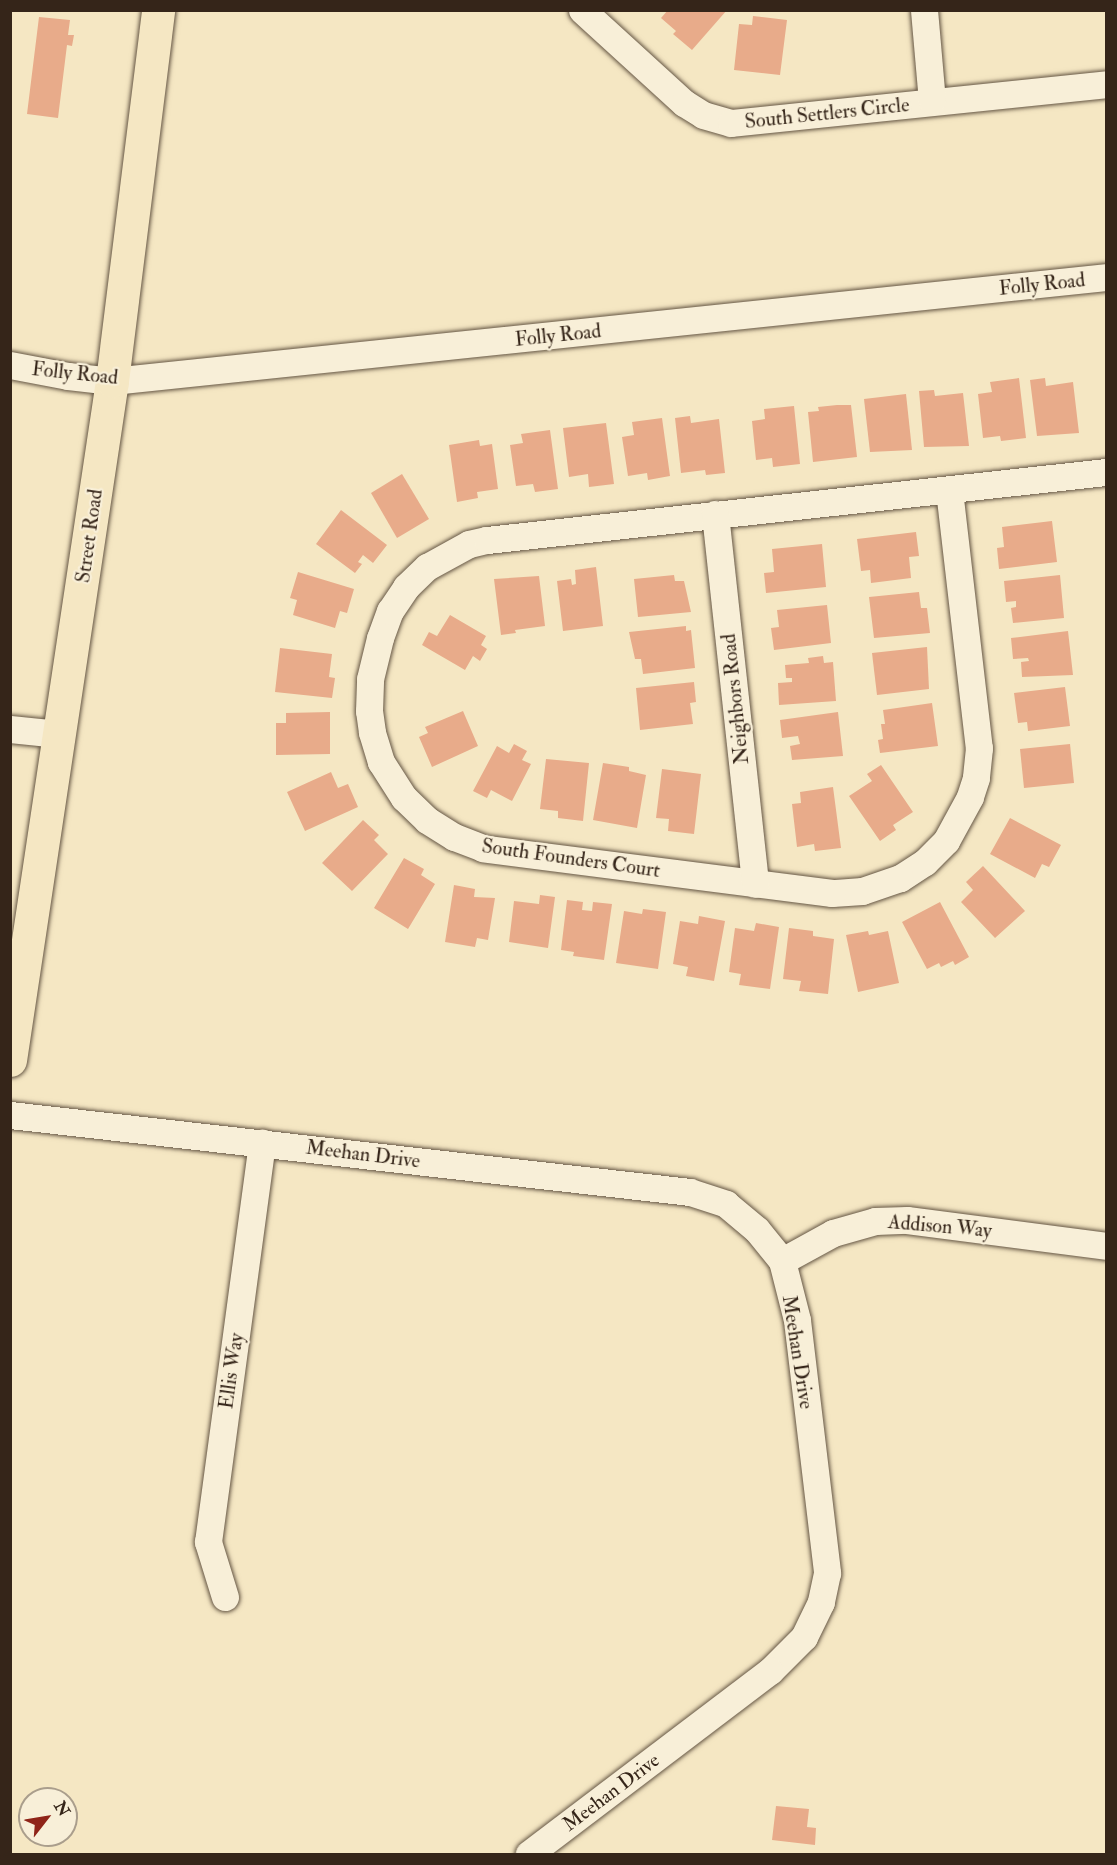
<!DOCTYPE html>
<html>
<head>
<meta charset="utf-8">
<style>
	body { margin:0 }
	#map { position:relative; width:1117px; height:1865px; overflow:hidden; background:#f5e7c3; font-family:"IM FELL Double Pica",serif }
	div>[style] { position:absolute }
	.building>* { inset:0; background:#e8ab8a }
	.roads { filter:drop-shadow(0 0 2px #655644) drop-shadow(0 0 2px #655644) }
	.minor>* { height:27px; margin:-13.5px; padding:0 13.5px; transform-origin:13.5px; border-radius:13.5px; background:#f8efd8 }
	.major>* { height:33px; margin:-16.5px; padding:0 16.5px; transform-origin:16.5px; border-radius:16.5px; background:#f5e7c3 }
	span { translate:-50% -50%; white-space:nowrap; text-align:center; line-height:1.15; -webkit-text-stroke:4.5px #f8efd8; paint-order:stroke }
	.street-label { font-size:20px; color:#352519 }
	.frame { position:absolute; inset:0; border:12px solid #352519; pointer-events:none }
	.north { position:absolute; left:18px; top:1787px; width:60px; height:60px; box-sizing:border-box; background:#f8efd8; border:2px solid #aa9e8c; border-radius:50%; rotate:59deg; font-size:16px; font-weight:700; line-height:24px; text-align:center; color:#352519 }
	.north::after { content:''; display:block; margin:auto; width:21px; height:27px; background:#8f2418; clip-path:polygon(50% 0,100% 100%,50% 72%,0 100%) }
</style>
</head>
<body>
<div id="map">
	<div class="building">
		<div style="clip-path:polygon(668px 10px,727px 10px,692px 50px,673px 34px,676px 31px,661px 18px)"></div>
		<div style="clip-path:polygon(753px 16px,787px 20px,780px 75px,734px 70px,739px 24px,752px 25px)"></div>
		<div style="clip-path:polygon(39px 17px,70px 20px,68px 35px,74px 35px,72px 46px,67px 45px,58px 118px,27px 114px)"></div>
		<div style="clip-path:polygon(1019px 378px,1026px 438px,1001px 441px,1000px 436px,983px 438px,978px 394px,992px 392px,990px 382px)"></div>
		<div style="clip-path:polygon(1045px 378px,1046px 386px,1073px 382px,1079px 433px,1037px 436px,1030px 380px)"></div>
		<div style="clip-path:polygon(934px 390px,935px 396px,963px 393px,969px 446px,924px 447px,919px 391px)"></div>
		<div style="clip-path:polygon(906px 394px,912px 450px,870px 452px,864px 399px)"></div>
		<div style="clip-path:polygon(837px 405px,851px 405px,857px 457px,813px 462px,808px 412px,819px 411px,818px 407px)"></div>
		<div style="clip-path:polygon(794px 406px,800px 464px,773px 467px,772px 458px,756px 460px,752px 421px,765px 419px,764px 409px)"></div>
		<div style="clip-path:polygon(690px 416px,691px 423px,719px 419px,725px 473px,706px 475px,705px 470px,681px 473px,675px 418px)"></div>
		<div style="clip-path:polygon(662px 418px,670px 476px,648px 480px,647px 473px,628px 476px,622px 437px,634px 435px,632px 422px)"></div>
		<div style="clip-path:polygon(606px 423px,614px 484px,589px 487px,588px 474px,569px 477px,563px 428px)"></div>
		<div style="clip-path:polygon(550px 430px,558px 489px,535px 492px,533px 484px,516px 486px,510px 445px,523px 443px,521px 434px)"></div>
		<div style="clip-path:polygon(479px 440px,480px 446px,492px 444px,498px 489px,477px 492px,478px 498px,457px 502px,449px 445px)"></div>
		<div style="clip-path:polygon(402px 474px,429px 519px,397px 538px,371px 493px)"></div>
		<div style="clip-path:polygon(341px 510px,387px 545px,373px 563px,363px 555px,358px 562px,362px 564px,355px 573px,316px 544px)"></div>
		<div style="clip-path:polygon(1052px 521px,1057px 562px,999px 569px,997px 548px,1004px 547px,1002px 527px)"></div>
		<div style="clip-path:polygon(916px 532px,919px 556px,909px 557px,911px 578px,871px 583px,870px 570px,861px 571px,857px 539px)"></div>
		<div style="clip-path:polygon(822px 544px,826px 587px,766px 593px,764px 573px,774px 572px,772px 549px)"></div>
		<div style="clip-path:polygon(596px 567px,603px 626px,563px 631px,557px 581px,571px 579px,572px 585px,576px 584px,575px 570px)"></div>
		<div style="clip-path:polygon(298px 572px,354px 589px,347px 613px,340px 611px,335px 628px,293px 615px,297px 600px,290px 598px)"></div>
		<div style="clip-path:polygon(674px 575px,675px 581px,684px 581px,691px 612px,638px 617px,634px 579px)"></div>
		<div style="clip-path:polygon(1060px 575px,1064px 618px,1013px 623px,1011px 608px,1016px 607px,1016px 601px,1006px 602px,1004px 581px)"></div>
		<div style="clip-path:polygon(539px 576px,545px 626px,515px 630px,516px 633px,501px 635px,494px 579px)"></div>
		<div style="clip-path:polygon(919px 592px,921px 608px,927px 608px,930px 633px,874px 638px,869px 597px)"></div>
		<div style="clip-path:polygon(827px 605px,831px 643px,774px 650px,771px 628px,779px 627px,777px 610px)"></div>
		<div style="clip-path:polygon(450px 615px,486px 636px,481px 645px,487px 649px,480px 661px,473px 656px,465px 670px,422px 645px,429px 632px,437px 636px)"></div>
		<div style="clip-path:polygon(686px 626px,686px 631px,691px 630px,695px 668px,643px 674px,641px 659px,635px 659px,629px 632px)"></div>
		<div style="clip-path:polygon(1068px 631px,1073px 675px,1022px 677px,1021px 662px,1029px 661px,1028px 658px,1013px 659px,1011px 638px)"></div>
		<div style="clip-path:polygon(927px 647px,929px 689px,877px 695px,872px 653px)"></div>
		<div style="clip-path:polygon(280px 648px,332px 654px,329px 677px,335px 678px,332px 698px,275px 692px)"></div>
		<div style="clip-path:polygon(823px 656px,824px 663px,833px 662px,836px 701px,779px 705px,778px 683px,792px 682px,792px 678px,786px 678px,785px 665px,809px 663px,808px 658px)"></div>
		<div style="clip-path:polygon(694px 682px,696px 702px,690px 703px,693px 724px,640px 730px,636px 688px)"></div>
		<div style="clip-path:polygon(1065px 687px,1070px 726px,1028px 731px,1027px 722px,1018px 723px,1014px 693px)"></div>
		<div style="clip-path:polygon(932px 703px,938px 746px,880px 753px,878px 740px,883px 739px,881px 724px,885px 724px,883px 710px)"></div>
		<div style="clip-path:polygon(463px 711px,478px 746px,432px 767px,419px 737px,428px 733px,425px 727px)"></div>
		<div style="clip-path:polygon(330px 712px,330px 754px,276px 755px,276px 723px,286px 723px,286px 713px)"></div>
		<div style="clip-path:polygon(838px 712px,843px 756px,792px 760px,790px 746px,800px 744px,798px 736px,782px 738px,780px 720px)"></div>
		<div style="clip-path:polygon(514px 744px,527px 751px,522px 760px,531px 764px,512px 801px,491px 790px,487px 798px,473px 791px,497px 746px,509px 753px)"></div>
		<div style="clip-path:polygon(1070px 744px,1074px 783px,1024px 788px,1020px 749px)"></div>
		<div style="clip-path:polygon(546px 759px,589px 763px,583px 821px,558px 818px,558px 811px,540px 809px)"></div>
		<div style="clip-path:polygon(603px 763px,629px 767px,629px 771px,646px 775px,637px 828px,593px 820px)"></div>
		<div style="clip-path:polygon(881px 765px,913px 812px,893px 825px,896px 830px,880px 841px,849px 796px,872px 781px,867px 774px)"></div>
		<div style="clip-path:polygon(662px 769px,701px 774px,694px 834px,668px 831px,669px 819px,656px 818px)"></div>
		<div style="clip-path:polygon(331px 772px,338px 788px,348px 784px,358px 807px,305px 831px,287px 792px)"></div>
		<div style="clip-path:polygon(833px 787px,841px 848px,815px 851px,814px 844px,797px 847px,792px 804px,801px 803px,800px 792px)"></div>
		<div style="clip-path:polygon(1010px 818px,1061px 845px,1049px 867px,1042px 864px,1035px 878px,990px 854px)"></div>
		<div style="clip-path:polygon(363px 820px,379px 835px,374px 840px,388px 854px,352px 891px,322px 863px)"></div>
		<div style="clip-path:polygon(404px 858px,424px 869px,421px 875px,435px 884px,408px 929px,374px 908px)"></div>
		<div style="clip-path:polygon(983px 866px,1025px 911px,995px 938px,961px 902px,973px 890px,966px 882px)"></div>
		<div style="clip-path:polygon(454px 885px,475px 889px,474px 897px,495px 898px,488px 940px,477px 938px,475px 947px,445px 942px)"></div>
		<div style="clip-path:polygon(540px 895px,555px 897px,548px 948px,509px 942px,514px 901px,539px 904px)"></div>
		<div style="clip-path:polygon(567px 900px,583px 902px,582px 910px,592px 911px,593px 902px,612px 904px,604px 960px,573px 956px,574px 952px,561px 950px)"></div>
		<div style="clip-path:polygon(940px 902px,969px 957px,955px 965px,953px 961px,941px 967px,939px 963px,927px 969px,902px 922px)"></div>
		<div style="clip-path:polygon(643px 909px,666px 912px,658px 969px,616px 963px,624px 911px,642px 914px)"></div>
		<div style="clip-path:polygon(699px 916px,725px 921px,714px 981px,686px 976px,688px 967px,673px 964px,680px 921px,698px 924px)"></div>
		<div style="clip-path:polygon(756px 923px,779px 927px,770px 989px,739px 985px,741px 974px,729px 972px,735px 928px,754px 931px)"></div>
		<div style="clip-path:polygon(789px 928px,813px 931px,813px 936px,834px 939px,828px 994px,799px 991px,801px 981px,783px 979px)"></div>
		<div style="clip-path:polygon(868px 931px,869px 935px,888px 931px,899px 983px,858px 992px,846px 935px)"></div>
		<div style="clip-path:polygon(776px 1806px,809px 1809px,807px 1827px,816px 1828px,815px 1845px,772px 1840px)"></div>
	</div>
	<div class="roads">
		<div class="minor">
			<div style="left:582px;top:10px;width:138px;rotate:42.4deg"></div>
			<div style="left:684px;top:103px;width:22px;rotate:32deg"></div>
			<div style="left:703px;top:115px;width:29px;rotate:16deg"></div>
			<div style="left:731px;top:123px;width:377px;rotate:-5.9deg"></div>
			<div style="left:924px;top:10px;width:91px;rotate:85deg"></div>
			<div style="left:10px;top:365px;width:59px;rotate:10.7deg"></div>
			<div style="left:68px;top:376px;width:44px;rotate:6.5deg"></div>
			<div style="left:112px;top:381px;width:999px;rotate:-5.97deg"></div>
			<div style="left:949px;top:490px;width:260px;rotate:83.4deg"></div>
			<div style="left:979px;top:748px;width:30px;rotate:96deg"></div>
			<div style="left:976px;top:778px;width:20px;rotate:108deg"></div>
			<div style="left:970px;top:797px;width:50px;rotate:118.6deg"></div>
			<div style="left:946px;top:841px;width:30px;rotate:135deg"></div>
			<div style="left:925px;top:862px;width:30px;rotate:147deg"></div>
			<div style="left:900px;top:878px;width:40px;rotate:161.1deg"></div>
			<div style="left:862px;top:891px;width:30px;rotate:176deg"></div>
			<div style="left:832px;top:893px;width:352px;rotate:-172.7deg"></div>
			<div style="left:483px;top:848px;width:31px;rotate:-159deg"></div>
			<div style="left:454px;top:837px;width:32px;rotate:-148deg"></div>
			<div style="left:427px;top:820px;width:32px;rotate:-136deg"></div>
			<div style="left:404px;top:798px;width:43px;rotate:-122.6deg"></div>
			<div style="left:381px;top:762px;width:31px;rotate:-107deg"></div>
			<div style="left:372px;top:732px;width:21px;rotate:-98deg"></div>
			<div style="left:369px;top:711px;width:32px;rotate:-88deg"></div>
			<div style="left:370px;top:679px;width:42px;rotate:-76.3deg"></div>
			<div style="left:380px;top:638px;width:29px;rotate:-70deg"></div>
			<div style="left:390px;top:611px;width:29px;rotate:-56deg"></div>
			<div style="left:406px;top:587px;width:29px;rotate:-44deg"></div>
			<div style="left:427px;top:567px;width:48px;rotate:-28.7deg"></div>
			<div style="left:469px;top:544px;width:18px;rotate:-13deg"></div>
			<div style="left:487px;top:540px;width:623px;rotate:-6.27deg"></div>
			<div style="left:715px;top:514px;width:372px;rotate:83.8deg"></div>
			<div style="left:10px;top:729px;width:49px;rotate:5.8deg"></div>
			<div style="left:10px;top:1115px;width:684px;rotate:6.46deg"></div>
			<div style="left:690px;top:1192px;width:38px;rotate:18deg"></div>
			<div style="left:726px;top:1204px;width:40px;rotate:40deg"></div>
			<div style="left:757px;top:1230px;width:40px;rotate:51deg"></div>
			<div style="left:782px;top:1261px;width:61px;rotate:75.7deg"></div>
			<div style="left:797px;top:1320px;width:255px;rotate:83.2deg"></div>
			<div style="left:827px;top:1573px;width:30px;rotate:102deg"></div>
			<div style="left:821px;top:1602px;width:39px;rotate:116deg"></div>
			<div style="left:804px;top:1637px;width:48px;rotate:135deg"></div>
			<div style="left:770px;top:1671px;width:303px;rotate:142.8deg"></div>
			<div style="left:782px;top:1261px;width:58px;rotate:-28.8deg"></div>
			<div style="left:833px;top:1233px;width:44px;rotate:-15.9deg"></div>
			<div style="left:875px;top:1221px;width:32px;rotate:-2deg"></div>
			<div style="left:907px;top:1220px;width:201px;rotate:7.4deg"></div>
			<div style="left:225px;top:1597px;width:58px;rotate:-107.2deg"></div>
			<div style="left:208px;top:1542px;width:403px;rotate:-82.3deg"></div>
		</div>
		<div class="major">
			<div style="left:10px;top:1060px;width:687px;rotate:-81.46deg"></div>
			<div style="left:112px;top:381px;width:374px;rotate:-82.9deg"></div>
		</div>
	</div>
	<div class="street-label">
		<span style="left:827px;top:113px;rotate:-6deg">South Settlers Circle</span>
		<span style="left:1042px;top:284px;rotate:-6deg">Folly Road</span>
		<span style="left:558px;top:335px;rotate:-6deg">Folly Road</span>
		<span style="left:75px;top:373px;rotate:6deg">Folly Road</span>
		<span style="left:89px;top:536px;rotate:-82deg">Street Road</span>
		<span style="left:735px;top:699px;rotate:-96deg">Neighbors Road</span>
		<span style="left:571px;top:858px;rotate:8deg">South Founders Court</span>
		<span style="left:363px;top:1154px;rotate:7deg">Meehan Drive</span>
		<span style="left:940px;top:1226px;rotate:5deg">Addison Way</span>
		<span style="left:798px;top:1352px;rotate:81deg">Meehan Drive</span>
		<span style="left:231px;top:1371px;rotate:-82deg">Ellis Way</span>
		<span style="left:611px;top:1792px;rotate:-37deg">Meehan Drive</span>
	</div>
	<div class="frame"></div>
	<div class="north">N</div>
</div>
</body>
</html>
